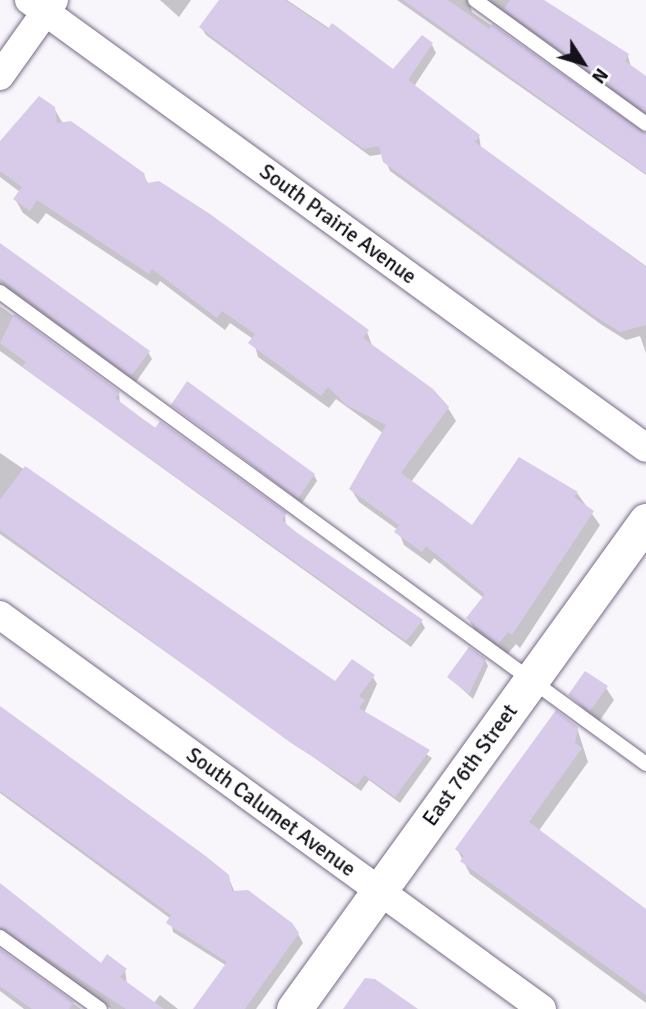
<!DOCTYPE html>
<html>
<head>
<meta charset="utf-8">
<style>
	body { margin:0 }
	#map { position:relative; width:646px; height:1009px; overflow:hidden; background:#f8f5fb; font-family:Signika,sans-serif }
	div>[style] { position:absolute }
	.shadow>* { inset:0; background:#0003 }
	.building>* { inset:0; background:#d8cbea }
	.roads { filter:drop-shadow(0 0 2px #786c88) drop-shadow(0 0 2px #786c88) }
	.service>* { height:14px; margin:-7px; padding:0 7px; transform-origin:7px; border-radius:7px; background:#fff }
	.minor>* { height:28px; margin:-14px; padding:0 14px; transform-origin:14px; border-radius:14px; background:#fff }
	.tertiary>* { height:35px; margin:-17.5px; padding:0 17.5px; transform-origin:17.5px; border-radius:17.5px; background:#fff }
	span { translate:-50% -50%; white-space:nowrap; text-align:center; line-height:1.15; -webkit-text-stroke:5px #fff; paint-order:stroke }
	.street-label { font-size:21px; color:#15111b }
	.north { position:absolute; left:548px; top:28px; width:70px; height:70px; -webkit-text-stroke:5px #fff; paint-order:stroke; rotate:127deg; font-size:19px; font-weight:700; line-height:28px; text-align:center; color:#15111b }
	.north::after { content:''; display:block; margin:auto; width:24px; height:32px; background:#15111b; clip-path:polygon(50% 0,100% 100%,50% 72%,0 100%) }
</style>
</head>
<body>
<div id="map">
	<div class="shadow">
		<div style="clip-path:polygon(160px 0,191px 0,179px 17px)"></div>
		<div style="clip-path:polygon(221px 0,287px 0,393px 71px,432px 45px,436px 53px,413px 88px,479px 136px,481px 148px,646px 266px,646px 353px,640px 336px,626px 340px,602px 325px,390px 171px,383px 154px,370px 156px,206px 35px,201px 27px)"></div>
		<div style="clip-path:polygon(397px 0,486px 0,470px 3px,472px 12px,646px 133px,646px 175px)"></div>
		<div style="clip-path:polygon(487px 0,543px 0,628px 56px,631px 67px,646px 78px,646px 115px)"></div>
		<div style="clip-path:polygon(54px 108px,62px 122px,143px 174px,149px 185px,367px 332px,373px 348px,448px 408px,456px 421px,411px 482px,472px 527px,577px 493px,600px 525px,520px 648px,516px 644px,506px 656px,476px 632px,468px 618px,484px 598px,434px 558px,430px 564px,404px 545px,398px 530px,359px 502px,351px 489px,383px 433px,336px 399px,329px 408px,258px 357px,253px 339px,230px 323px,225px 330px,160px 281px,157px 286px,46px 213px,38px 224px,23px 213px,15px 199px,20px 192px,0 177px,0 146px)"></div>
		<div style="clip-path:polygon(0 248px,148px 352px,152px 359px,136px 382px,10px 290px,0 293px)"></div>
		<div style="clip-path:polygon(0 306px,119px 393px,120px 404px,285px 515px,286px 526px,421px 621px,425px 628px,411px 647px,0 351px)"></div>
		<div style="clip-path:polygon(173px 405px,314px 475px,317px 481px,302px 503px)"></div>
		<div style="clip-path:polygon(0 453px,336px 683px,373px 677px,377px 684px,364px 713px,432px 758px,400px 803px,369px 780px,361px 791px,0 534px)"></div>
		<div style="clip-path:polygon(485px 660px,488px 666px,473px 699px,449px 677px)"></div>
		<div style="clip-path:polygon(606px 688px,614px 700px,598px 723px,570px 695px)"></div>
		<div style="clip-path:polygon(0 707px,228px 876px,235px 893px,298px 934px,303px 943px,256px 1009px,196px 1009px,227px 966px,173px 932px,171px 919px,0 793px)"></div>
		<div style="clip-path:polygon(577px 728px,588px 762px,538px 832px,646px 917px,646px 1003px,470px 874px,457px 849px)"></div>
		<div style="clip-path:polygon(0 889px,101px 965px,125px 970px,127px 984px,153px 1004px,160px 995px,178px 1009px,111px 1009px,12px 938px,0 940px)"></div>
		<div style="clip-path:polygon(0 951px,81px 1009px,24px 1009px,0 991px)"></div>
	</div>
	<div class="building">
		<div style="clip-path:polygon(219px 0,285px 0,328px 29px,332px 23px,393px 69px,422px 35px,433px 43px,408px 80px,480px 135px,475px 142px,646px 267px,646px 325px,620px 332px,596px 317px,383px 162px,379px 146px,364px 149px,335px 129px,199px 27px)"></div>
		<div style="clip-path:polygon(403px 0,448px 0,489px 29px,492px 24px,646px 134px,646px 174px)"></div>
		<div style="clip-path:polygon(510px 0,544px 0,629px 54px,625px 61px,646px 76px,646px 112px,504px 9px)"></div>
		<div style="clip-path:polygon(39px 96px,55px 107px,57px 123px,71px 121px,144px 173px,147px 183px,159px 181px,210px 214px,369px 330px,363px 338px,433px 389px,449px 407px,401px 473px,441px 502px,472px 525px,519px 457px,578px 492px,574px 497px,594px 511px,512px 635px,508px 632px,498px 644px,466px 618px,485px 594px,426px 546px,422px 552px,394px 532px,399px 525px,349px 489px,386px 425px,346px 405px,328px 387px,321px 396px,248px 343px,255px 334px,222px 311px,217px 318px,152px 269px,149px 274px,37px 200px,30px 211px,13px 199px,22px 187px,0 171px,0 141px)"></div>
		<div style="clip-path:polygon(0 243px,150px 351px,131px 376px,0 278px)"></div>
		<div style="clip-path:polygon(14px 314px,120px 392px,115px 398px,155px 428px,160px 421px,287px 513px,282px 520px,296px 532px,423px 620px,406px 641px,22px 367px,26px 362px,0 343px)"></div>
		<div style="clip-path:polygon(187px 381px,315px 474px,298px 498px,171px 405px)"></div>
		<div style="clip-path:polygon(25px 466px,335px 681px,352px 659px,375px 675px,359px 696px,365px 700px,359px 708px,430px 750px,395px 797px,364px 775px,357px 785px,291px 743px,0 530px,0 500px)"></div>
		<div style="clip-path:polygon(469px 647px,486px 659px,469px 694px,447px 677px)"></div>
		<div style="clip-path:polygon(585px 671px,608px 686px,590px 711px,568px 695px)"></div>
		<div style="clip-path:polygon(0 706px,207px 857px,229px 875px,232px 891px,248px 890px,292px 923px,299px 933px,245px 1009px,193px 1009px,227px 962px,166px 923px,171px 915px,0 791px)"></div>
		<div style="clip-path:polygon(556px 710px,578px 727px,575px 743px,582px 748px,529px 822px,646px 909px,646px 995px,460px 861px,464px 856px,455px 849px)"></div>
		<div style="clip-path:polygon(0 883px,101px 963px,107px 954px,127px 969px,120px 977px,164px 1009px,126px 1009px,0 927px)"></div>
		<div style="clip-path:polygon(0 949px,74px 1002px,69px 1009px,32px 1009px,0 986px)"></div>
		<div style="clip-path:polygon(365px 978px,375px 979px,418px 1009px,343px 1009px)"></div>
	</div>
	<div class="roads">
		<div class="service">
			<div style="left:475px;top:0;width:211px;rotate:35.9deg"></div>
			<div style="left:0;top:292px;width:800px;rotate:36.15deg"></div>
			<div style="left:0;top:937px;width:123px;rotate:35.8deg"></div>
		</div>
		<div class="minor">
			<div style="left:29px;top:0;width:762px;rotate:35.98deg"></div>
			<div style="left:0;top:76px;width:93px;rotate:-54.6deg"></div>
			<div style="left:0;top:615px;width:670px;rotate:36.01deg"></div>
		</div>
		<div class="tertiary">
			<div style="left:294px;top:1009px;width:602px;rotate:-54.2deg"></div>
		</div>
	</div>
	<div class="street-label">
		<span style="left:338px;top:224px;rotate:36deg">South Prairie Avenue</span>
		<span style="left:470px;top:765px;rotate:-54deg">East 76th Street</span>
		<span style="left:271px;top:812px;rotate:36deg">South Calumet Avenue</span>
	</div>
	<div class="north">N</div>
</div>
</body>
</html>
